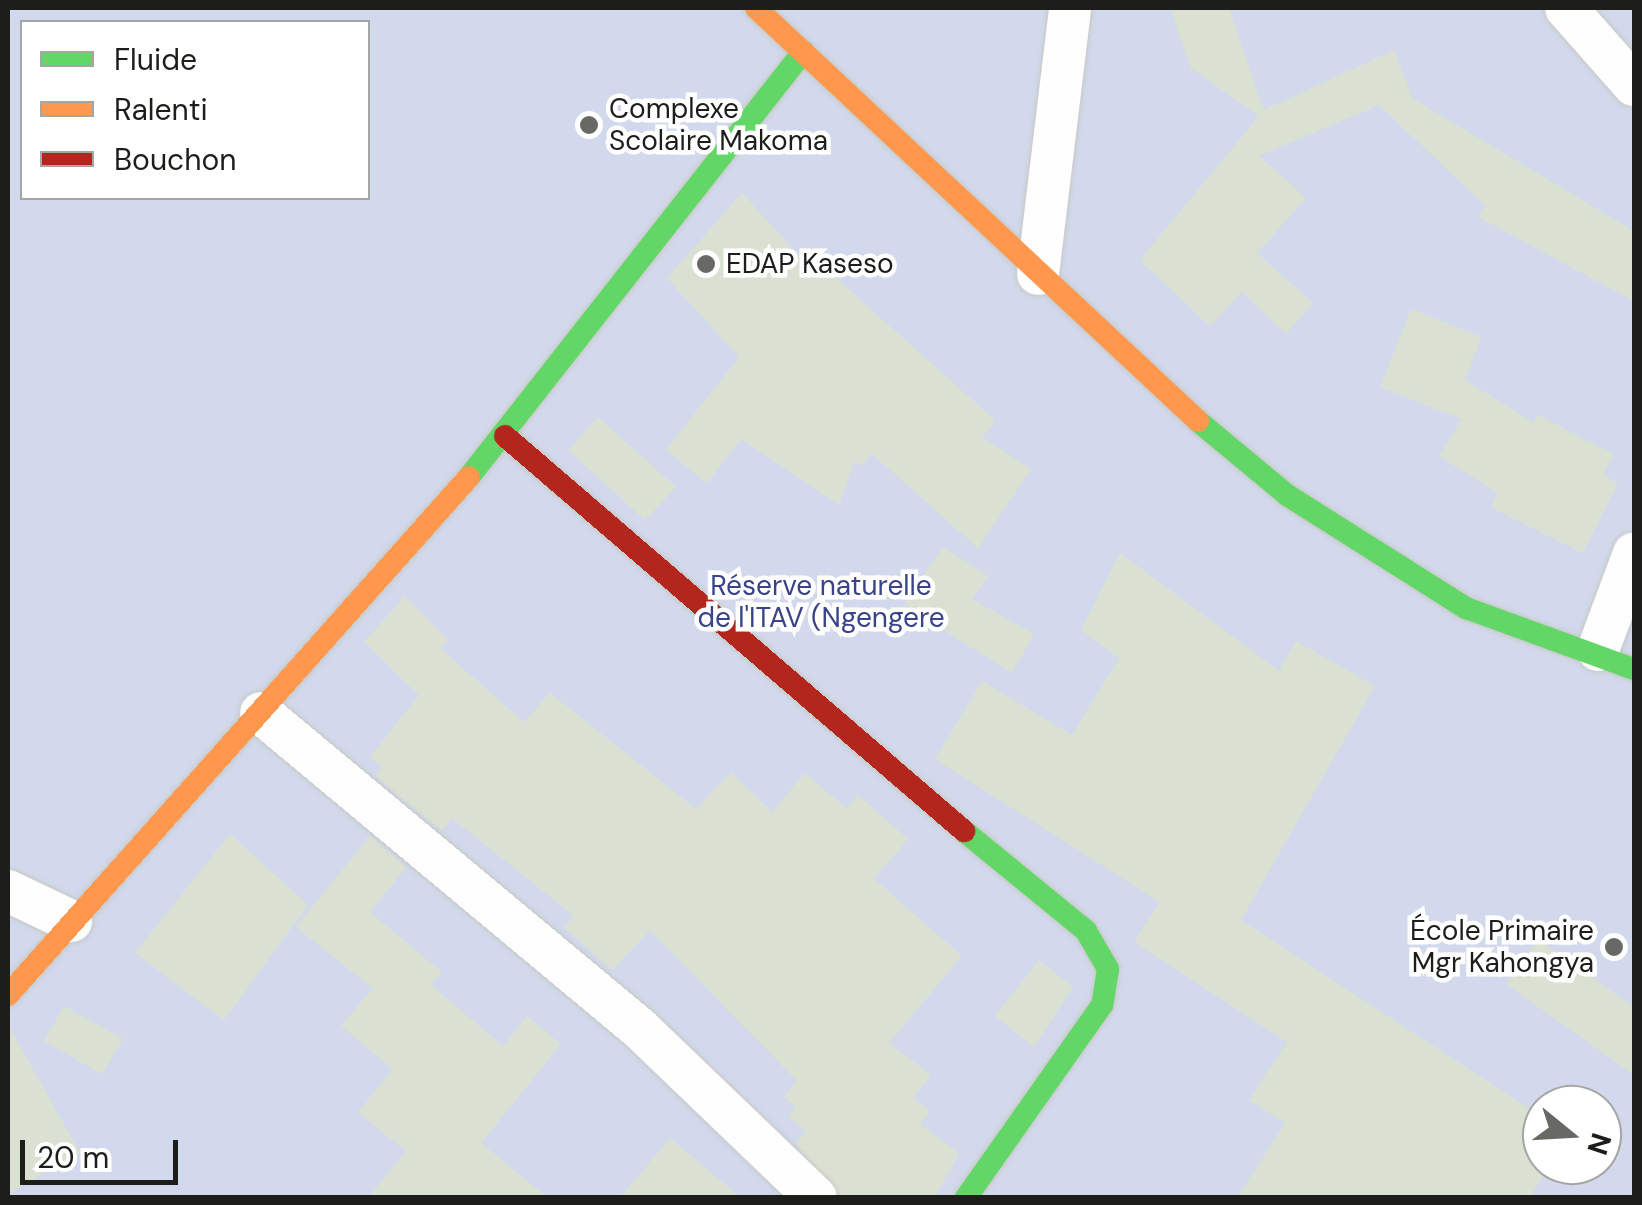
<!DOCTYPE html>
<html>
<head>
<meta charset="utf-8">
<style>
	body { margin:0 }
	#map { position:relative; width:1642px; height:1205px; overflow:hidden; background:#f2f5ef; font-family:"DM Sans",sans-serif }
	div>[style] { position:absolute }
	.green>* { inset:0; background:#d2d9ec }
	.building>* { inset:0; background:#dbe1d2 }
	.roads { filter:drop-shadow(0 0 2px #c7c9c5) drop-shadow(0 0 2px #c7c9c5) }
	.street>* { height:42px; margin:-21px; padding:0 21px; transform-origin:21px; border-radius:21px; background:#fdfefd }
	.fast>* { height:22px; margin:-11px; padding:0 11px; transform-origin:11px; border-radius:11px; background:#63d668 }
	.slow>* { height:22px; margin:-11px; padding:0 11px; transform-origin:11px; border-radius:11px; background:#ff974d }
	.jam>* { height:22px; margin:-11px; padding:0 11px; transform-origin:11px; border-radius:11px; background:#b3261e }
	.dots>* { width:28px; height:28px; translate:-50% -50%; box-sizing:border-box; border:5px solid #fff; border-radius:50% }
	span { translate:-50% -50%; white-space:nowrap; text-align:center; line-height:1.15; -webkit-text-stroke:9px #fff; paint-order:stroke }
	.poi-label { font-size:28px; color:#1d1e1a }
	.left { translate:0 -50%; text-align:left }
	.right { translate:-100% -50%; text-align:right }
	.park-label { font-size:28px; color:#3a438a }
	.frame { position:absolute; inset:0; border:10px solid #1d1e1a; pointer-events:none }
	.legend { position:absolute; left:20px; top:20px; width:350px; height:180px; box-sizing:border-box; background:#fff; border:2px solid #a5a5a3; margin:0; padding:12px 18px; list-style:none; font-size:30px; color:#1d1e1a }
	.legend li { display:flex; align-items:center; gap:20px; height:50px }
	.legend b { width:50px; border:2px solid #a5a5a3 }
	.north { position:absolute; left:1522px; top:1085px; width:100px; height:100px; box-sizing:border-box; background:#fff; border:2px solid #a5a5a3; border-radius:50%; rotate:108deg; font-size:28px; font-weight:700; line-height:40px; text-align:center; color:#1d1e1a }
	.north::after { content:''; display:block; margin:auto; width:35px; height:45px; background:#686965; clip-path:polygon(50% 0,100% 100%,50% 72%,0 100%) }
	.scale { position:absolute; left:20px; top:1140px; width:158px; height:45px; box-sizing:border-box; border:5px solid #1d1e1a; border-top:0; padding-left:12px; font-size:30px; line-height:35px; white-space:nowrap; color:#1d1e1a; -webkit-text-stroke:8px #fff; paint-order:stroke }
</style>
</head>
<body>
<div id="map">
	<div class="green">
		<div style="clip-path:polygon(evenodd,8px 8px,1634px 8px,1634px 1197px,8px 1197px,8px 8px,22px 22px,368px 22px,368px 198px,22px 198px,22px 22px,8px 8px,1542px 1105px,1602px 1105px,1602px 1165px,1542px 1165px,1542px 1105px)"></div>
	</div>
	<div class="building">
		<div style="clip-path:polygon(1170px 8px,1229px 8px,1264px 110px,1394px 50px,1413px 99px,1634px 231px,1634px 301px,1478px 217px,1485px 205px,1379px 105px,1259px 156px,1306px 198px,1257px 253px,1313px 303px,1286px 334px,1242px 292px,1210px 326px,1140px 260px,1259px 116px,1191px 68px)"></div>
		<div style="clip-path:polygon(742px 193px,820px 278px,827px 270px,996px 421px,982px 437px,1031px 469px,978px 548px,871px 453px,864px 466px,855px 461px,839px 505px,741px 439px,707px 483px,666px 450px,739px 357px,667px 278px)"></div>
		<div style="clip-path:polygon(1411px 309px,1481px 337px,1465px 380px,1534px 423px,1537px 415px,1614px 454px,1603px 475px,1618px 483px,1583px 553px,1491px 507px,1498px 493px,1439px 456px,1462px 419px,1380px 387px)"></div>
		<div style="clip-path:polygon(598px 417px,676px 487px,645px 520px,568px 450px)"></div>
		<div style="clip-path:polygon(943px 547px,988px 576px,972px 599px,1034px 634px,1012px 673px,904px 605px)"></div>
		<div style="clip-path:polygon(1120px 553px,1279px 671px,1296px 641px,1375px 686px,1241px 920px,1542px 1117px,1542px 1178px,1529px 1198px,1237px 1198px,1285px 1123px,1249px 1100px,1287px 1042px,1134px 942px,1160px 902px,935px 759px,982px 681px,1072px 735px,1119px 658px,1081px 630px)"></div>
		<div style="clip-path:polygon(405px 596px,448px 640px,440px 648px,524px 722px,550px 693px,696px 809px,731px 772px,772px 812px,805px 773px,847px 809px,858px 795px,908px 839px,874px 879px,962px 956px,889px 1043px,931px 1075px,913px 1098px,930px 1111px,920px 1124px,959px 1153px,935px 1198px,840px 1198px,795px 1143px,806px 1131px,788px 1117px,796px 1107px,784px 1097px,797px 1081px,650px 930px,612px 970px,564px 927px,574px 916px,452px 818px,442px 831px,375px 776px,382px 767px,370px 757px,419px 695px,364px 642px)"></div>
		<div style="clip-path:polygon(230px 834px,308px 905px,224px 1020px,135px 953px)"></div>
		<div style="clip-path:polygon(370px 836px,406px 867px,370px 912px,442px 972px,431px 985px,503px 1046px,527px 1016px,561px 1044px,481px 1143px,548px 1198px,368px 1198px,406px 1151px,358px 1112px,393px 1069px,341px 1026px,373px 988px,296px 927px)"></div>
		<div style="clip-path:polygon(1538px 939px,1634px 1007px,1634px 1075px,1506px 984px)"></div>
		<div style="clip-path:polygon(1039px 960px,1073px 987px,1034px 1047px,995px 1016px)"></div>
		<div style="clip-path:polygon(64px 1006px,123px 1039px,102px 1074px,44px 1041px)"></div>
		<div style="clip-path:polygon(8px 1025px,80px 1153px,8px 1194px)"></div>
		<div style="clip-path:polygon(670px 1138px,741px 1198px,620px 1198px)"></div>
	</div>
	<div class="roads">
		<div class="street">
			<div style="left:1566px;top:8px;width:103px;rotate:48.6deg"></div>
			<div style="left:1038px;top:274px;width:268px;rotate:-83.1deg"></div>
			<div style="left:1598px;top:650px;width:103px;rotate:-69.6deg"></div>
			<div style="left:261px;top:713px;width:492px;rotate:39.8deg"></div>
			<div style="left:639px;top:1028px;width:245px;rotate:43.8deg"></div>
			<div style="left:8px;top:891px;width:70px;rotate:25.5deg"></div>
		</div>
		<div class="fast">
			<div style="left:1198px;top:421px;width:116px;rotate:39.7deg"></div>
			<div style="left:1287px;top:495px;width:212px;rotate:32.3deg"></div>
			<div style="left:1466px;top:608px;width:179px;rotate:20deg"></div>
			<div style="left:469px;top:477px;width:541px;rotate:-51.84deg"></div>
			<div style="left:964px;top:831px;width:158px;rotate:39.3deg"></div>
			<div style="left:1086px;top:931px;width:44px;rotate:59.9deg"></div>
			<div style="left:1108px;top:969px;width:36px;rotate:99deg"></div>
			<div style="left:1102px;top:1005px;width:236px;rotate:125.2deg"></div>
		</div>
		<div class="slow">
			<div style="left:756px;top:8px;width:605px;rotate:43.06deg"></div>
			<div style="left:8px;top:995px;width:693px;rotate:-48.33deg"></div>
		</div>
		<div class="jam">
			<div style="left:505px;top:436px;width:606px;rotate:40.71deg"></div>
		</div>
	</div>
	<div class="dots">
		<div style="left:589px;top:125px;background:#686965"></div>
		<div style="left:706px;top:264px;background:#686965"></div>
		<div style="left:1614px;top:947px;background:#686965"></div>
	</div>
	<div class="poi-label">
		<span class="left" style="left:609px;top:125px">Complexe<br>Scolaire Makoma</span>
		<span class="left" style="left:726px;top:264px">EDAP Kaseso</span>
		<span class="right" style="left:1594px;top:947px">École Primaire<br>Mgr Kahongya</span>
	</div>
	<div class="park-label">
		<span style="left:821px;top:602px">Réserve naturelle<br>de l'ITAV (Ngengere</span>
	</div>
	<div class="frame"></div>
	<ul class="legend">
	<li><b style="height:12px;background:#63d668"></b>Fluide</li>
	<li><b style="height:12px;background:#ff974d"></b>Ralenti</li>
	<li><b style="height:12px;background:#b3261e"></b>Bouchon</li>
	</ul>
	<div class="north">N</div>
	<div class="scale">20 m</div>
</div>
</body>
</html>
